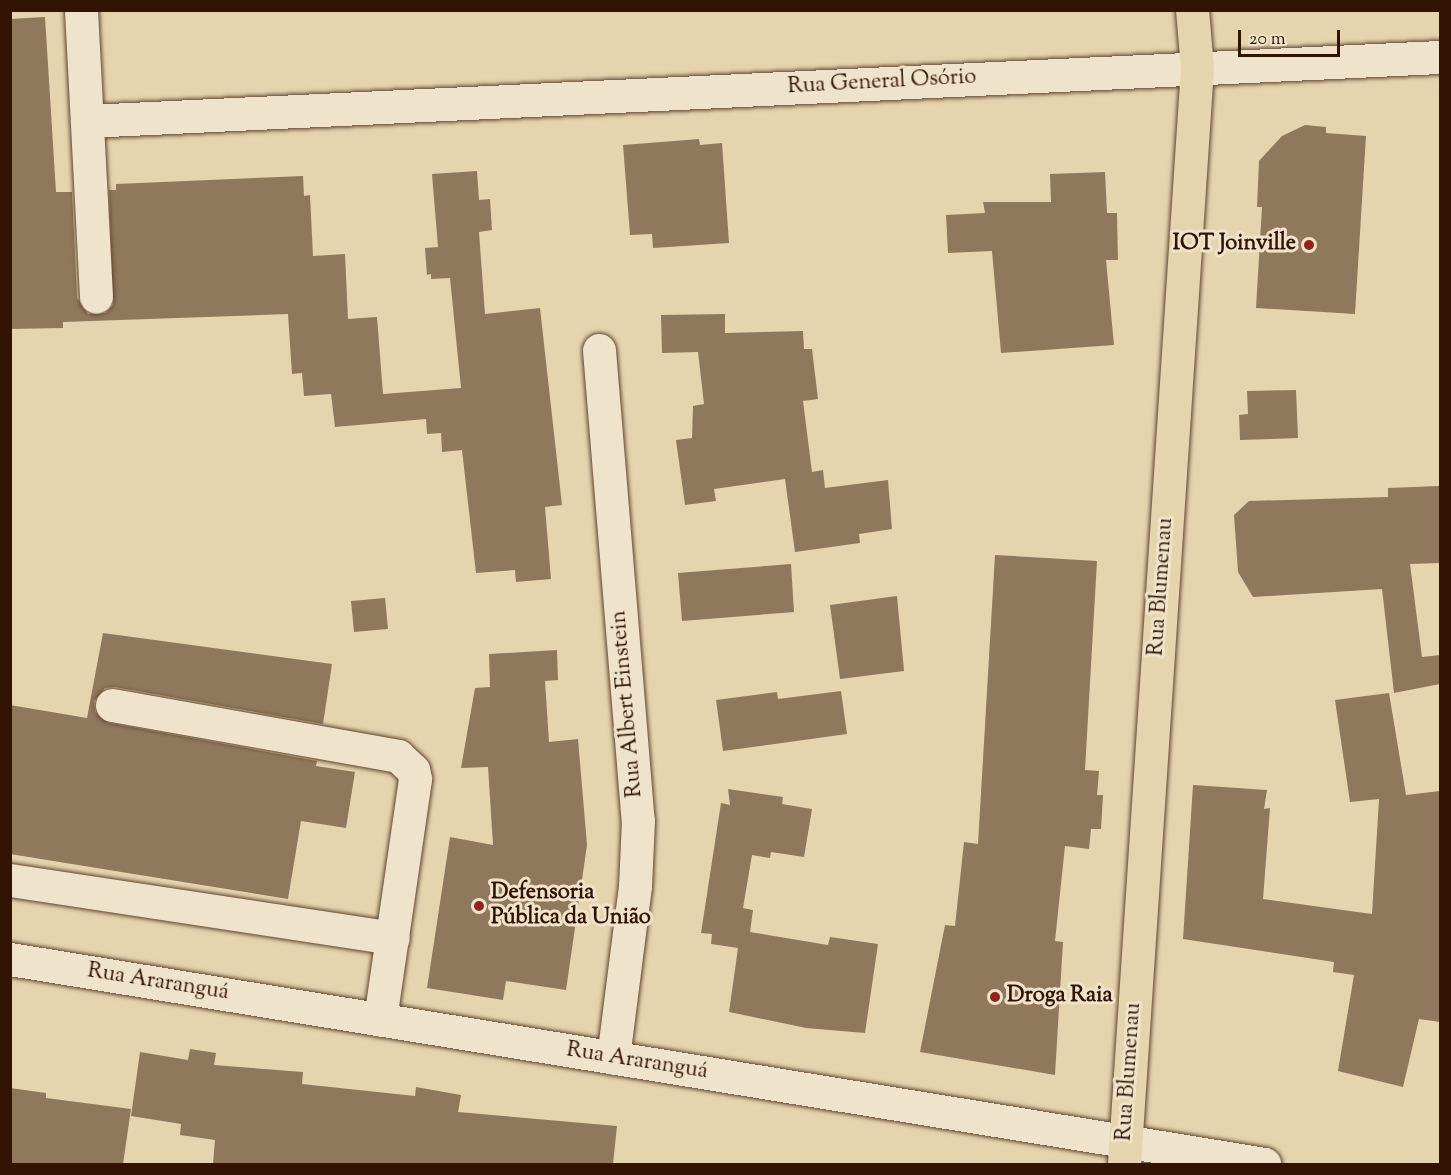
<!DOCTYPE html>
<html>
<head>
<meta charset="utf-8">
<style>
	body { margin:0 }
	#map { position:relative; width:1451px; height:1175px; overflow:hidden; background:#e6d4af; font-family:"Sorts Mill Goudy",serif }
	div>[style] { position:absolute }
	.building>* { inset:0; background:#90785d }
	.roads { filter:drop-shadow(0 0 2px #60442f) drop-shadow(0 0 2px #60442f) }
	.minor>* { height:33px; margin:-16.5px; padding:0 16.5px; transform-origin:16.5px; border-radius:16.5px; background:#efe3cb }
	.major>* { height:33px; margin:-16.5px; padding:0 16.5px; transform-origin:16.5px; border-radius:16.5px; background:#e6d4af }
	.dots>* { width:16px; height:16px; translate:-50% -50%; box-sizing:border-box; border:3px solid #efe3cb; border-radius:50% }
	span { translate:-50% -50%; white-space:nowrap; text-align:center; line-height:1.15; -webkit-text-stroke:6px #efe3cb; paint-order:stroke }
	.street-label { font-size:22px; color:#331404 }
	.poi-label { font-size:22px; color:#331404; font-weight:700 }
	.right { translate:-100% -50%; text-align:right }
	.left { translate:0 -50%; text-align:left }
	.frame { position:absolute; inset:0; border:12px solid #331404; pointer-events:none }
	.scale { position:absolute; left:1238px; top:30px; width:102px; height:27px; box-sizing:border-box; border:3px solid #331404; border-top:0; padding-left:8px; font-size:18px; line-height:21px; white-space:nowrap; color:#331404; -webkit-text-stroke:4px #efe3cb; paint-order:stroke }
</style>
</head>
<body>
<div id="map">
	<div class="building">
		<div style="clip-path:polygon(45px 17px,56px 192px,72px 192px,77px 298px,88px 314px,106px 313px,113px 305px,109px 190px,116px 190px,116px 184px,303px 176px,304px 196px,310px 195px,313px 256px,345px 254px,348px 319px,377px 317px,383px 394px,461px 388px,450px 278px,431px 279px,431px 274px,427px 275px,425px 248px,438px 247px,432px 174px,477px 171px,479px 200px,490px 199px,492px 230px,479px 232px,485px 314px,540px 308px,562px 505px,545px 507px,551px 579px,516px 582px,515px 570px,476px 573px,462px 450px,442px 452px,441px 433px,427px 434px,426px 419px,335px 427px,331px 394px,304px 396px,302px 373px,292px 374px,288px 314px,63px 322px,63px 328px,10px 329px,10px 19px)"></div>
		<div style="clip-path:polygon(1305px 125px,1326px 127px,1326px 133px,1366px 136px,1355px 314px,1256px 308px,1262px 207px,1257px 207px,1259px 161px,1282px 136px)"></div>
		<div style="clip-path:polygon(699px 139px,700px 145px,722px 143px,729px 243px,653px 248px,652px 234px,630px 235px,623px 145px)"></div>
		<div style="clip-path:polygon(1105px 172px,1107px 213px,1117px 213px,1118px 260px,1106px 260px,1114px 345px,1001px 353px,992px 251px,948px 253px,946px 215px,985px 213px,983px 202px,1051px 202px,1050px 174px)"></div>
		<div style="clip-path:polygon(725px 314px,725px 333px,803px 331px,804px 349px,812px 349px,818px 399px,803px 401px,812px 472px,823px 470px,825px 488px,888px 480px,892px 529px,859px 534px,860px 543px,795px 552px,785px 479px,714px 489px,716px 501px,685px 505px,676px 440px,692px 438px,693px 406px,704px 404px,698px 352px,662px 353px,661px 315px)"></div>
		<div style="clip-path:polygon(1296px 390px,1298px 438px,1240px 440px,1239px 415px,1248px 414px,1247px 391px)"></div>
		<div style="clip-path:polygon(1439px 486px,1440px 563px,1410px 564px,1422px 657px,1440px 655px,1440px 684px,1394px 693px,1382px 589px,1253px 597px,1238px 572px,1234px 515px,1249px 501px,1388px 497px,1388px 488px)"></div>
		<div style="clip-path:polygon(995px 555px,1097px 561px,1085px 770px,1099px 771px,1097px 795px,1103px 795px,1101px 829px,1091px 829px,1089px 849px,1065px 846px,1055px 941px,1063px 942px,1055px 1075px,920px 1052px,945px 925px,955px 926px,964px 842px,978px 844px)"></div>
		<div style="clip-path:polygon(791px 564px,794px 612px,682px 621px,678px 573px)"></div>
		<div style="clip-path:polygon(897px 596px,904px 671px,840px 679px,830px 605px)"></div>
		<div style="clip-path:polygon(385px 598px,388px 629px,354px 632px,351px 601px)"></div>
		<div style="clip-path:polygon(103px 633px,332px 664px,323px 724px,115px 687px,105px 688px,94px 701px,95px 712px,109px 723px,317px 761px,316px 766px,355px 772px,346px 828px,301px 821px,288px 899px,10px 854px,10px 705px,87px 718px)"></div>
		<div style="clip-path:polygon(557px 650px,558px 680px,545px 681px,549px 742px,578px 739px,587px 845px,566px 990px,506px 981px,503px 1000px,427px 988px,450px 837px,493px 845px,488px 767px,461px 768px,475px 688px,490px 687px,489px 654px)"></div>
		<div style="clip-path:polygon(841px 691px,847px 734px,723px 751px,716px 700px,777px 692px,778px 699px)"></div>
		<div style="clip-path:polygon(1389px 693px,1406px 795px,1440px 791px,1440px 1022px,1419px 1019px,1403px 1087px,1338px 1071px,1354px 975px,1333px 972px,1334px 962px,1183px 939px,1193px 785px,1267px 790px,1264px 809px,1270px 808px,1263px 899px,1372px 914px,1379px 799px,1350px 802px,1335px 700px)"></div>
		<div style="clip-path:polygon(728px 789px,783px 797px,782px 804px,812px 809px,804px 857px,771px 852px,770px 858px,752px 855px,743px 908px,753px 910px,750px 932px,828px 945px,830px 937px,878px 944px,865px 1033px,806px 1028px,729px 1012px,738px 948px,711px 944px,712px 934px,701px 933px,721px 803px,730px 805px)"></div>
		<div style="clip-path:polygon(190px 1049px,216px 1053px,214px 1065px,303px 1072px,302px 1084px,415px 1096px,416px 1087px,461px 1095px,458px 1112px,617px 1126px,613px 1164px,213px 1164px,215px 1140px,180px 1135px,181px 1124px,131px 1116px,140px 1052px,188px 1060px)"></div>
		<div style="clip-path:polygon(10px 1088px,46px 1093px,46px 1098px,131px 1109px,123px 1164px,10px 1164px)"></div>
	</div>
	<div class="roads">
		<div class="minor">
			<div style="left:81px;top:10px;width:287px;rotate:87deg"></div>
			<div style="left:87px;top:121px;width:1355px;rotate:-2.71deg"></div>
			<div style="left:599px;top:350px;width:472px;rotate:85.3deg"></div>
			<div style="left:638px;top:820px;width:66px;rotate:92.6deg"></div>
			<div style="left:635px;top:886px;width:173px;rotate:97.3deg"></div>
			<div style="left:112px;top:705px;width:291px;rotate:10.1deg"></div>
			<div style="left:398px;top:756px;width:21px;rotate:43deg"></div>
			<div style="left:413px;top:770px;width:9px;rotate:77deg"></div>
			<div style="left:415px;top:779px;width:243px;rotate:98.3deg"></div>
			<div style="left:10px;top:880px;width:387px;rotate:8.6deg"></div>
			<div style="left:10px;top:959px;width:1271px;rotate:9.28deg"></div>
		</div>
		<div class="major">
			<div style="left:1124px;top:1164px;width:1098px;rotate:-86.19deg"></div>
			<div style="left:1197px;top:68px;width:58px;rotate:-94.9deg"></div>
		</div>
	</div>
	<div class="dots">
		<div style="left:1309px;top:245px;background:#8f2418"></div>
		<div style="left:479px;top:906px;background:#8f2418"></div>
		<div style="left:995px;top:997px;background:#8f2418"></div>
	</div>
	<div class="street-label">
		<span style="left:882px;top:83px;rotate:-3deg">Rua General Osório</span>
		<span style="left:1162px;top:587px;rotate:-86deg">Rua Blumenau</span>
		<span style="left:628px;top:704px;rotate:-95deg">Rua Albert Einstein</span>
		<span style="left:158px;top:983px;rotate:9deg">Rua Araranguá</span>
		<span style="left:637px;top:1062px;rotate:9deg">Rua Araranguá</span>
		<span style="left:1130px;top:1072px;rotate:-86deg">Rua Blumenau</span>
	</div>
	<div class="poi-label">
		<span class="right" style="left:1296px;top:245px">IOT Joinville</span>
		<span class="left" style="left:491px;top:906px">Defensoria<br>Pública da União</span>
		<span class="left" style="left:1007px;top:997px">Droga Raia</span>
	</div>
	<div class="frame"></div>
	<div class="scale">20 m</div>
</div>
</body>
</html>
